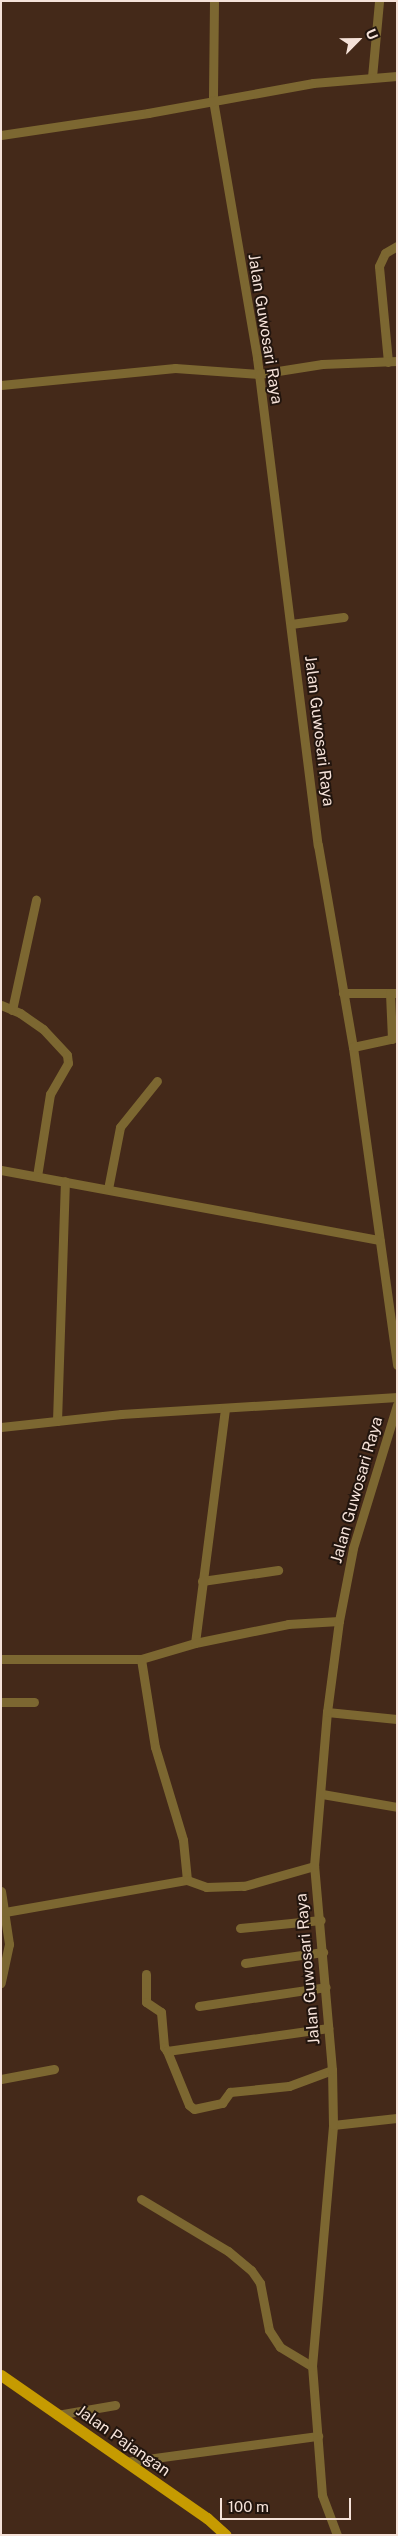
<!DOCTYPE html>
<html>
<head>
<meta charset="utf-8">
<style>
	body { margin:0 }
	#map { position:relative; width:398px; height:2536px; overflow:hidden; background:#442919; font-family:"Public Sans",sans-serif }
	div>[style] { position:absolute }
	.minor>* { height:9px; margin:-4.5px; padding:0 4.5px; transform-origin:4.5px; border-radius:4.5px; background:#7c6731 }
	.major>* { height:11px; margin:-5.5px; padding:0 5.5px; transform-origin:5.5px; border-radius:5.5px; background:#c69b01 }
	span { translate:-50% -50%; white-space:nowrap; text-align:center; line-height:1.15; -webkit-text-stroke:4px #22150e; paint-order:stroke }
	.street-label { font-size:16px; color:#f5e2d9 }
	.frame { position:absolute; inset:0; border:2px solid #f5e2d9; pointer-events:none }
	.north { position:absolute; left:333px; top:15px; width:50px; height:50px; -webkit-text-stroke:4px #22150e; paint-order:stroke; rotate:67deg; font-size:14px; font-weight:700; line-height:20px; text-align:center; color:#f5e2d9 }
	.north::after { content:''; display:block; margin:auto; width:18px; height:22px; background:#f5e2d9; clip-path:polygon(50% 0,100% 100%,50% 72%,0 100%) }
	.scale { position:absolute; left:220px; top:2498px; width:131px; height:22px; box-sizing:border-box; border:2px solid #f5e2d9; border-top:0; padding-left:6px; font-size:15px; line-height:18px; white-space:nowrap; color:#f5e2d9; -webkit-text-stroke:4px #22150e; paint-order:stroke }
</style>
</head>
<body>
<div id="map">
	<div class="minor">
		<div style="left:214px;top:1px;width:99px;rotate:90.6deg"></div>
		<div style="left:213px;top:100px;width:262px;rotate:80.3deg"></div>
		<div style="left:257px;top:358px;width:491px;rotate:82.9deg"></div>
		<div style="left:318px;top:845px;width:205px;rotate:80.2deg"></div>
		<div style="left:353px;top:1047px;width:321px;rotate:82.1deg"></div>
		<div style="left:372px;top:77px;width:76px;rotate:-84.7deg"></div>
		<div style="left:1px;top:135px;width:149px;rotate:-8.5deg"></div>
		<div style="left:148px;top:113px;width:168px;rotate:-10.3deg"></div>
		<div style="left:313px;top:83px;width:84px;rotate:-4.8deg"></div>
		<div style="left:388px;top:362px;width:96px;rotate:-95.4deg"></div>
		<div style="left:379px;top:266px;width:14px;rotate:-65deg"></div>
		<div style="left:385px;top:253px;width:14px;rotate:-30deg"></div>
		<div style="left:1px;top:385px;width:175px;rotate:-5.6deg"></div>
		<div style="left:175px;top:368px;width:84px;rotate:4.1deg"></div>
		<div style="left:259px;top:374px;width:64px;rotate:-9deg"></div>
		<div style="left:322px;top:364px;width:75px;rotate:-2.3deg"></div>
		<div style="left:291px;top:624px;width:53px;rotate:-7.5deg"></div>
		<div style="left:343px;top:993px;width:54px"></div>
		<div style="left:1px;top:1005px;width:21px;rotate:23deg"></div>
		<div style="left:20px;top:1013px;width:28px;rotate:35deg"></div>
		<div style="left:43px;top:1029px;width:35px;rotate:47deg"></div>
		<div style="left:67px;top:1055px;width:8px;rotate:83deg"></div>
		<div style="left:68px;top:1063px;width:36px;rotate:120deg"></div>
		<div style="left:50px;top:1094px;width:83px;rotate:99deg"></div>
		<div style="left:12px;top:1010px;width:113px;rotate:-77.7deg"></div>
		<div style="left:353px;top:1047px;width:40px;rotate:-12deg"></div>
		<div style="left:392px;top:1039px;width:46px;rotate:-92.5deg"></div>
		<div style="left:1px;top:1170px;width:385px;rotate:10.5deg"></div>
		<div style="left:108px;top:1189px;width:63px;rotate:-79deg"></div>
		<div style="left:120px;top:1127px;width:59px;rotate:-51.2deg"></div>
		<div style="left:57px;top:1421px;width:240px;rotate:-88.1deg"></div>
		<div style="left:1px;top:1427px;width:121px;rotate:-6.2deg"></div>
		<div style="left:121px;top:1414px;width:277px;rotate:-3.5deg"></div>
		<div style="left:202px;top:1581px;width:77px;rotate:-8.2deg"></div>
		<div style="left:195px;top:1643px;width:237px;rotate:-82.7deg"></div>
		<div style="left:1px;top:1659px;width:140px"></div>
		<div style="left:141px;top:1659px;width:56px;rotate:-16.5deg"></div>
		<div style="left:195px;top:1643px;width:95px;rotate:-11.5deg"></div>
		<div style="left:288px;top:1624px;width:51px;rotate:-3.4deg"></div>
		<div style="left:141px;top:1659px;width:89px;rotate:81deg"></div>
		<div style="left:155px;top:1747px;width:97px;rotate:73.2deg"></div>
		<div style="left:183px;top:1840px;width:40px;rotate:84.3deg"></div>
		<div style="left:1px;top:1702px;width:33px"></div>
		<div style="left:327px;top:1712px;width:70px;rotate:5.7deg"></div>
		<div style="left:322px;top:1794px;width:76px;rotate:9.8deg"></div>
		<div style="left:1px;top:1891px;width:54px;rotate:81.4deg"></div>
		<div style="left:9px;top:1944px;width:40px;rotate:102deg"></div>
		<div style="left:5px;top:1912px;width:185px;rotate:-10deg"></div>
		<div style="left:187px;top:1880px;width:20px;rotate:20deg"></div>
		<div style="left:206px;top:1887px;width:38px;rotate:-2deg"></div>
		<div style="left:244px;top:1886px;width:73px;rotate:-15.9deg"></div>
		<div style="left:240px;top:1928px;width:81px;rotate:-5.6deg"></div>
		<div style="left:245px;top:1963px;width:79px;rotate:-8deg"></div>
		<div style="left:146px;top:1974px;width:28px;rotate:90deg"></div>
		<div style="left:146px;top:2002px;width:18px;rotate:34deg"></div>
		<div style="left:161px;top:2012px;width:35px;rotate:85deg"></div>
		<div style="left:164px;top:2047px;width:5px;rotate:53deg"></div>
		<div style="left:167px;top:2051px;width:163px;rotate:-8.1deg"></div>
		<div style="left:199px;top:2006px;width:128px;rotate:-8.5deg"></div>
		<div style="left:167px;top:2051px;width:58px;rotate:67.8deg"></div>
		<div style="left:189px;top:2105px;width:6px;rotate:39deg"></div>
		<div style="left:194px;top:2109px;width:29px;rotate:-12deg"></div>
		<div style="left:222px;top:2103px;width:14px;rotate:-54deg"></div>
		<div style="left:230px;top:2092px;width:59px;rotate:-5.8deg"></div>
		<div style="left:289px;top:2086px;width:46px;rotate:-20.4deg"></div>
		<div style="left:1px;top:2079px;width:54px;rotate:-10.7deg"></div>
		<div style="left:333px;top:2125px;width:64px;rotate:-6.2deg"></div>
		<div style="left:141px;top:2199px;width:101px;rotate:30.9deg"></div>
		<div style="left:228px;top:2251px;width:30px;rotate:40deg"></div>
		<div style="left:251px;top:2270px;width:16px;rotate:55deg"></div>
		<div style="left:260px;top:2283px;width:48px;rotate:79.2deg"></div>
		<div style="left:269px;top:2330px;width:20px;rotate:57deg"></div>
		<div style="left:280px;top:2347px;width:37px;rotate:31deg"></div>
		<div style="left:57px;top:2415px;width:59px;rotate:-9.8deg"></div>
		<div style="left:125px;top:2462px;width:195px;rotate:-7.7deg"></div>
		<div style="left:337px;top:2535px;width:43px;rotate:-110.6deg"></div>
		<div style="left:322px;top:2495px;width:129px;rotate:-94.4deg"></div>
		<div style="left:312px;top:2366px;width:242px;rotate:-85deg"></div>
		<div style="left:333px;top:2125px;width:55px;rotate:-91deg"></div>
		<div style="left:332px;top:2070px;width:205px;rotate:-95deg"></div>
		<div style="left:314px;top:1866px;width:155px;rotate:-85.2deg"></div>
		<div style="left:327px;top:1712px;width:92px;rotate:-82.5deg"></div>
		<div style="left:339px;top:1621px;width:74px;rotate:-79.1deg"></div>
		<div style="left:353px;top:1548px;width:150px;rotate:-72.9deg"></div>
	</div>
	<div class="major">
		<div style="left:1px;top:2375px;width:251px;rotate:34.8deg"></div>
		<div style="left:207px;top:2518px;width:25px;rotate:42deg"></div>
	</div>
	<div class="street-label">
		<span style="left:265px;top:329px;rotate:81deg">Jalan Guwosari Raya</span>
		<span style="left:319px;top:731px;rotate:83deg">Jalan Guwosari Raya</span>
		<span style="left:357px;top:1490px;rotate:-74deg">Jalan Guwosari Raya</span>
		<span style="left:308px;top:1969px;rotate:-95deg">Jalan Guwosari Raya</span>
		<span style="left:123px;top:2441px;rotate:35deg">Jalan Pajangan</span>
	</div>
	<div class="frame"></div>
	<div class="north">U</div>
	<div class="scale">100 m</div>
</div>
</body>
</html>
